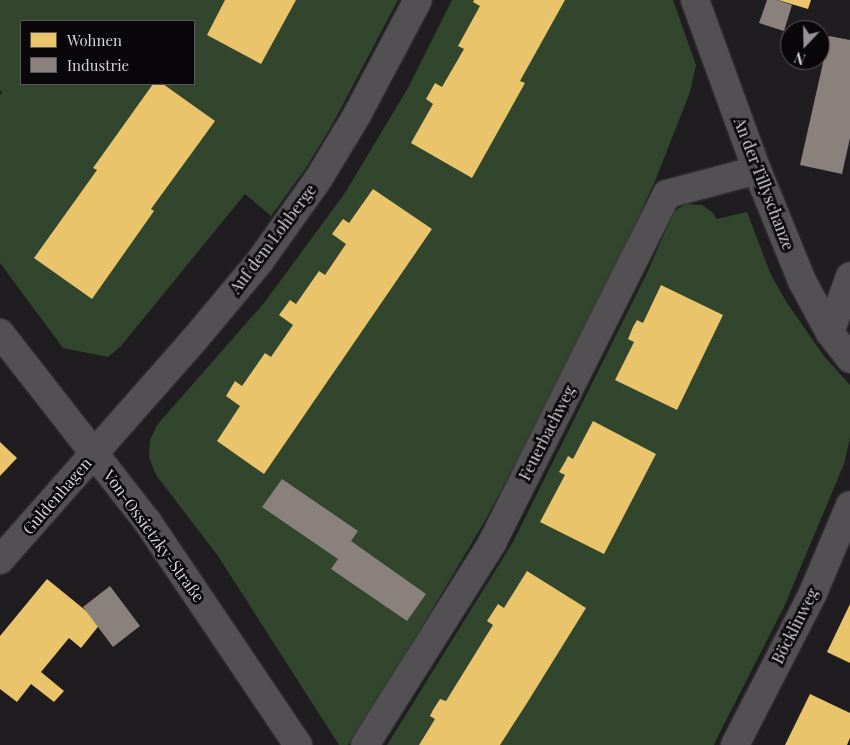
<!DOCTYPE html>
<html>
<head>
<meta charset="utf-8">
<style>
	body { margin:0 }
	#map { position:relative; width:850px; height:745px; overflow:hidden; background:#1f1d20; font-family:"Playfair Display",serif }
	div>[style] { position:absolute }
	.green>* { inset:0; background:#31462d }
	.homes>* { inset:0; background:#e9c46a }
	.industry>* { inset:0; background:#8a817c }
	.roads { filter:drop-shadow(0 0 1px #3a383a) drop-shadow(0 0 1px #3a383a) }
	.minor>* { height:28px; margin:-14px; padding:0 14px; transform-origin:14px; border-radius:14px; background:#525052 }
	span { translate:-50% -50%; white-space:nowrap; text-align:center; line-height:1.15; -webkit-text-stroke:5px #090709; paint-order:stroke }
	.street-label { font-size:16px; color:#d6d3d7 }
	.legend { position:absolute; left:20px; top:20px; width:175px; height:65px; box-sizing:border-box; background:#090709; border:1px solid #5b595b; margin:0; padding:6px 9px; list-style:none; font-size:15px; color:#d6d3d7 }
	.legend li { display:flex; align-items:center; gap:10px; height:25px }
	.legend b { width:25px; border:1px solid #5b595b }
	.north { position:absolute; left:780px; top:20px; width:50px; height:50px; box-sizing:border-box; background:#090709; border:1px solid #5b595b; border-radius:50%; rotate:201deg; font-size:14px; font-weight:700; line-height:20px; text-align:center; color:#d6d3d7 }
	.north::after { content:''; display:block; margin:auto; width:18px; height:22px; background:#969397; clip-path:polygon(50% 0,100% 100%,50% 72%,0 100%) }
</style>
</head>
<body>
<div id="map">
	<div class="green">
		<div style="clip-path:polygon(evenodd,0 0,398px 0,332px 125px,306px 168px,271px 216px,245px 194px,121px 346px,108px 357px,63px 348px,0 263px,0 95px,2px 93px,0 90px,0 0,21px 21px,194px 21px,194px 84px,21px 84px,21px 21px)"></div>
		<div style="clip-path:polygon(452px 0,673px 0,696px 65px,690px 92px,655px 181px,612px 276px,550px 400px,486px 519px,397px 669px,348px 745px,339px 745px,218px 556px,156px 475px,149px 457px,150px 440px,157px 425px,264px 303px,345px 193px,408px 88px)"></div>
		<div style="clip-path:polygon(686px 204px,702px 205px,711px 211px,717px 219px,747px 212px,771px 275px,787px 303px,824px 356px,850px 385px,850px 437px,844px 464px,784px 607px,716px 740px,714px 745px,387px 745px,513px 542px,647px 273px,674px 211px)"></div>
	</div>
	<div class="homes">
		<div style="clip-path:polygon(225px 0,296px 0,261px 64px,207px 35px)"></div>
		<div style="clip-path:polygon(474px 0,565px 0,520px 81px,525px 83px,472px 178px,411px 143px,433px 104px,426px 99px,435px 83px,442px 87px,464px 49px,458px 46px,480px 6px,473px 2px)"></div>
		<div style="clip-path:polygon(778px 0,811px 0,808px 9px)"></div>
		<div style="clip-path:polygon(153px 84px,163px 84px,215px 121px,151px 209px,154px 211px,92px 299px,34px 258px,97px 170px,93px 168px)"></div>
		<div style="clip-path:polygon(373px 189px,432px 229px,264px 474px,217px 441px,240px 406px,226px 396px,235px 381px,242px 386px,265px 353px,271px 357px,293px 325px,279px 315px,290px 300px,296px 304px,319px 271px,325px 275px,346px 244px,332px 234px,343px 219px,349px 223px)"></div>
		<div style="clip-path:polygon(661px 285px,723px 315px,677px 410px,615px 380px,634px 342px,628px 339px,633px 327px,637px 320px,643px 323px)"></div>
		<div style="clip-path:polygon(593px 421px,656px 454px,604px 554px,540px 522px,565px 475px,559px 472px,565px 462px,568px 456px,573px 459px)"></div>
		<div style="clip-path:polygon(0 442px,17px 458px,0 476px)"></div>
		<div style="clip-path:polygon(527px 571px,586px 608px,527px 703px,500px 745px,419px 745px,435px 719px,430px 716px,433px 710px,440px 699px,446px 701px,493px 625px,487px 621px,498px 604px,504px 608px)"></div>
		<div style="clip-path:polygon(47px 579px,101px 623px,81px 648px,69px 638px,41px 672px,64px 691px,54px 702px,31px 684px,17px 702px,0 689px,0 636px)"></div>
		<div style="clip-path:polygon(850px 604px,850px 663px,827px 652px)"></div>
		<div style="clip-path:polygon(810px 694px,850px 713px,850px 738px,847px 745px,785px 745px)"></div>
	</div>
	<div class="industry">
		<div style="clip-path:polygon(767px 0,777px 0,792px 5px,784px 31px,759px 23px)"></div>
		<div style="clip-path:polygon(829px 36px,850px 40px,850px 138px,842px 174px,800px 165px)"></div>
		<div style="clip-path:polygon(282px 479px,358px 531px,351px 541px,426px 594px,407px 621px,331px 569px,338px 559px,262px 507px)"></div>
		<div style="clip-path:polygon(110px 586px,140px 626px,113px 647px,83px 607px)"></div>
	</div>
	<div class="roads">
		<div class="minor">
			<div style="left:695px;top:0;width:181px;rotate:70deg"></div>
			<div style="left:757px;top:170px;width:120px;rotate:67.9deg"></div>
			<div style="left:802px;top:281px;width:59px;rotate:61.7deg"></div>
			<div style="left:830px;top:333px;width:33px;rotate:52deg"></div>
			<div style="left:0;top:333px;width:239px;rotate:52deg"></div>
			<div style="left:147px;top:521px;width:270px;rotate:56deg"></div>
			<div style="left:830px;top:333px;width:60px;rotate:-70.7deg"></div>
			<div style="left:0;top:560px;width:293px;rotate:-48.6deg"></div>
			<div style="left:194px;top:340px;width:103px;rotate:-50.1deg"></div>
			<div style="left:260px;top:261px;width:102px;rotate:-54.6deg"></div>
			<div style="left:319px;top:178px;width:74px;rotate:-58.9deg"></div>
			<div style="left:357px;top:115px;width:130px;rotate:-62.1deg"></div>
			<div style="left:365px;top:745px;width:239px;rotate:-57.8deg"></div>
			<div style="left:492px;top:543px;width:390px;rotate:-63.4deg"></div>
			<div style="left:667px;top:194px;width:93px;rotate:-14.9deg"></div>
			<div style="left:735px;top:745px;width:171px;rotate:-62.8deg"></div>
			<div style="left:813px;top:593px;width:95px;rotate:-67.2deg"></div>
		</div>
	</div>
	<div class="street-label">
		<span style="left:764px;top:184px;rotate:69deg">An der Tillyschanze</span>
		<span style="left:273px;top:239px;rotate:-53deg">Auf dem Lohberge</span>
		<span style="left:547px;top:433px;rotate:-63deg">Feuerbachweg</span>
		<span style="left:57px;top:496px;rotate:-49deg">Guldenhagen</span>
		<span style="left:154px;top:536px;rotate:54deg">Von-Ossietzky-Straße</span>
		<span style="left:795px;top:626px;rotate:-63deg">Böcklinweg</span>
	</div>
	<ul class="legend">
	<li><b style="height:14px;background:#e9c46a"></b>Wohnen</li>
	<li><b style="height:14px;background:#8a817c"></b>Industrie</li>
	</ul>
	<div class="north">N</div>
</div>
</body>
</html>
